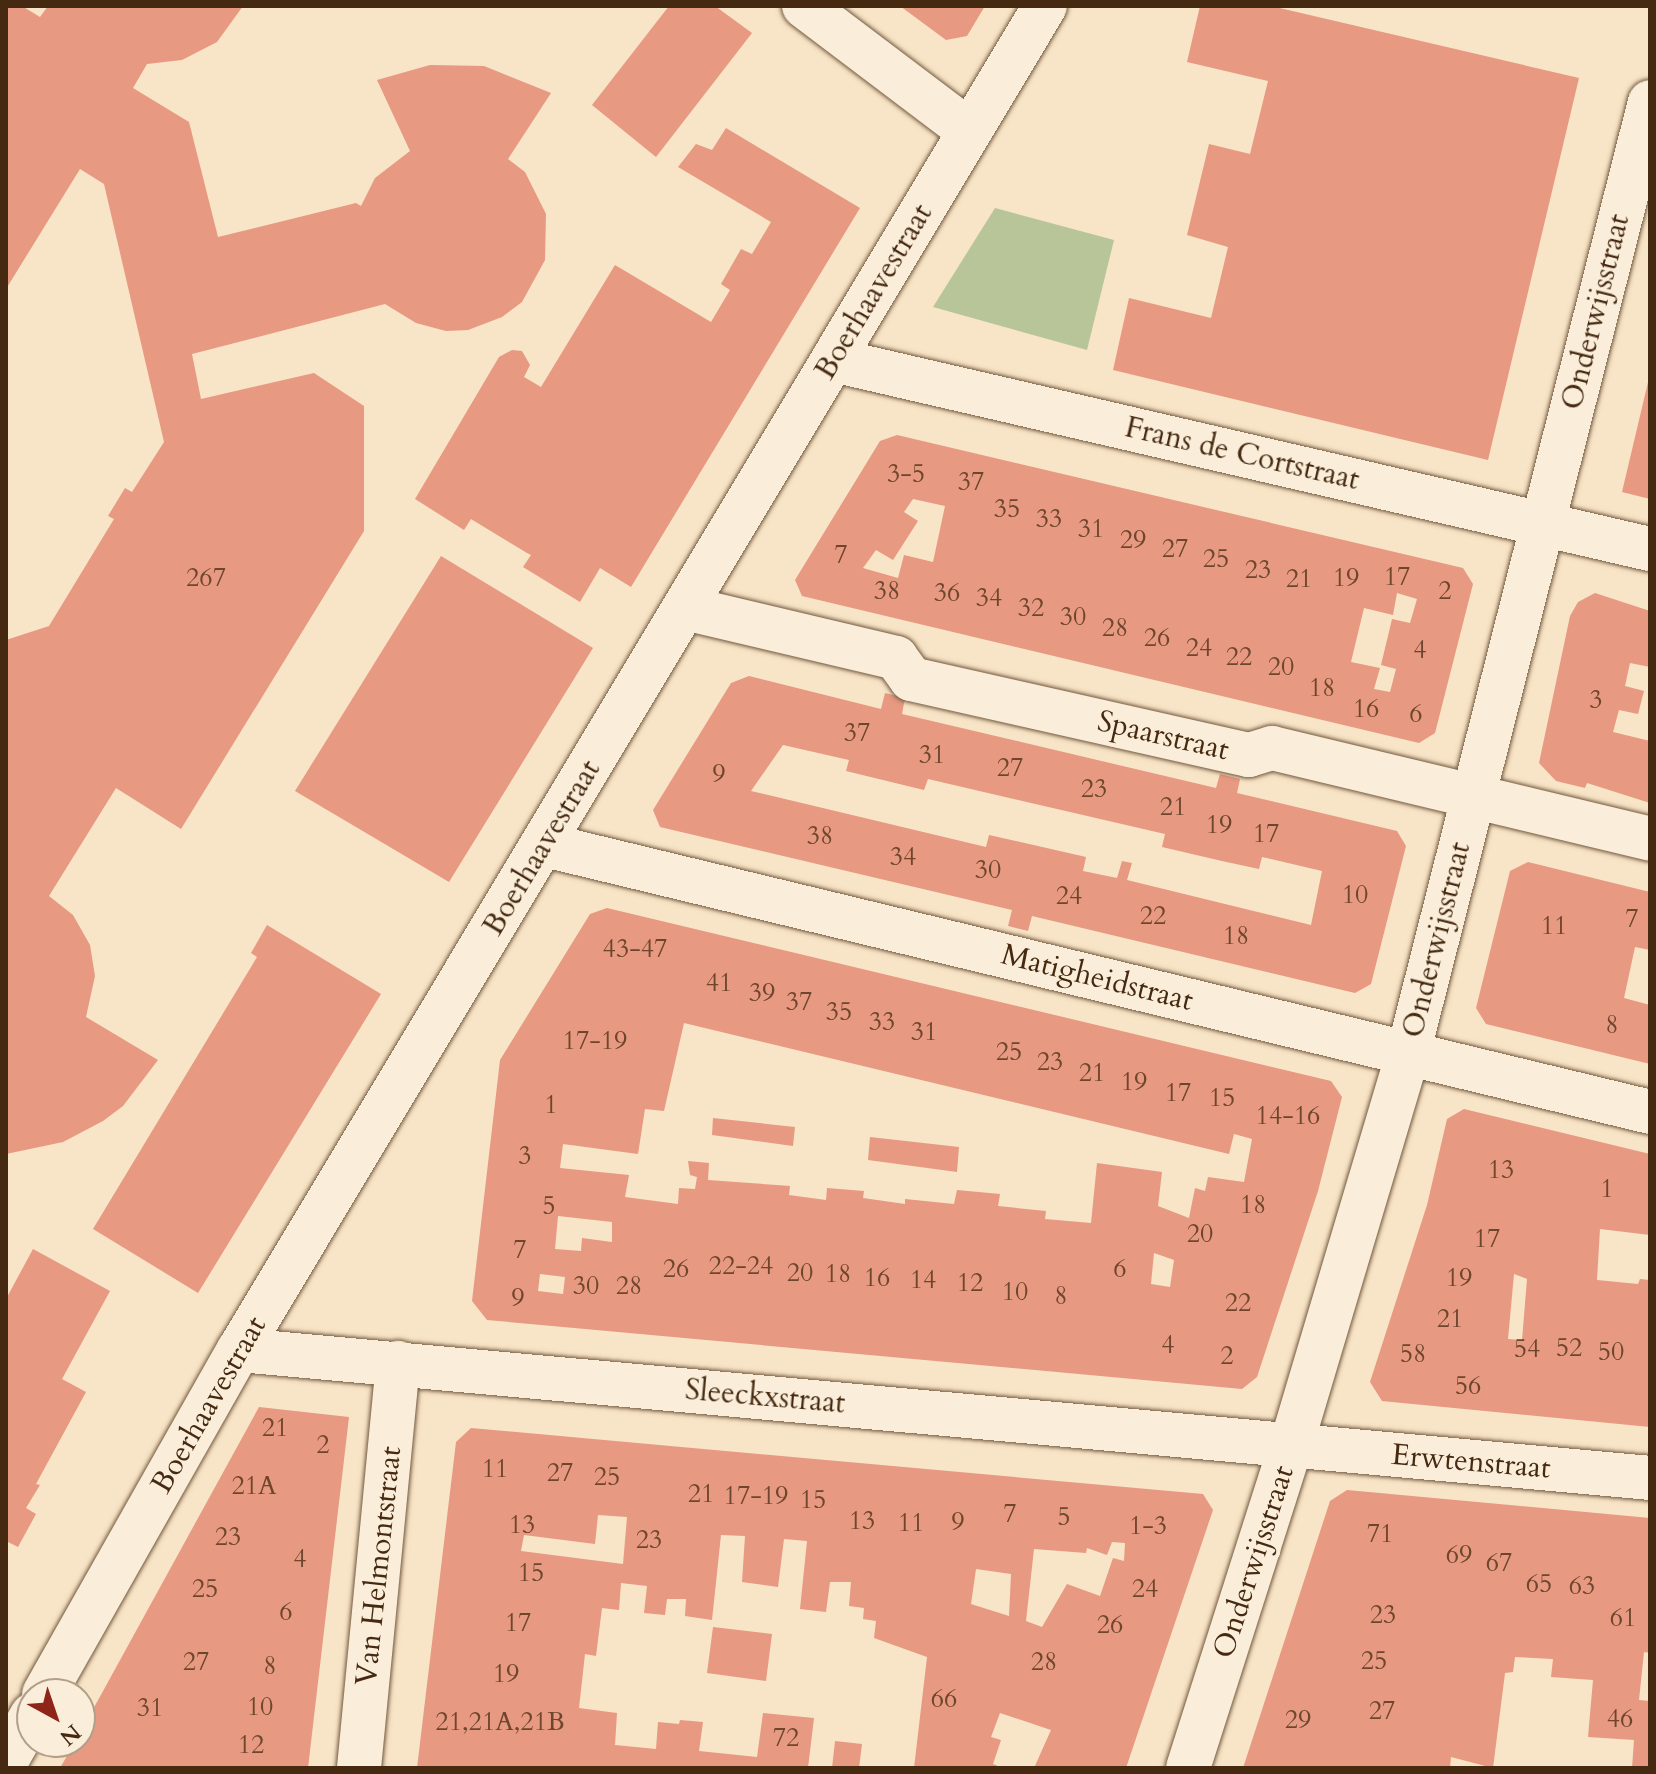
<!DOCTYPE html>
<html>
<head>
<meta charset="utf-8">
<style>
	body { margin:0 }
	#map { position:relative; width:1656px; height:1774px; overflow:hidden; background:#f8e4c6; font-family:Cardo,serif }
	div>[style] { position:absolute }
	.green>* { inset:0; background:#b8c599 }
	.building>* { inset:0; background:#e79981 }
	.roads { filter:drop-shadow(0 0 2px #72583e) drop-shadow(0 0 2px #72583e) }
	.minor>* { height:44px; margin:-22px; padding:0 22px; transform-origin:22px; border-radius:22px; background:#faedda }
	span { translate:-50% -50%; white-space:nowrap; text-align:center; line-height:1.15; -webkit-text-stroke:8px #faedda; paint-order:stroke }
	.number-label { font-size:26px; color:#6e462d }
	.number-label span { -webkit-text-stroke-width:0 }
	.street-label { font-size:30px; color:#452a11 }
	.frame { position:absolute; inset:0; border:8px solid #452a11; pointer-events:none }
	.north { position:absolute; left:16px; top:1678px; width:80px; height:80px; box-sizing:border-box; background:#faedda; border:2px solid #b29f8a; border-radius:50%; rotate:140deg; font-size:22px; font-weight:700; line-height:32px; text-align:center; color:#452a11 }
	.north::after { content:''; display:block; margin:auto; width:28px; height:36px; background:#8f2418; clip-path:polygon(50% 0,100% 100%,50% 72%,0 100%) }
</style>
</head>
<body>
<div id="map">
	<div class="green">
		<div style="clip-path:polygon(995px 208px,1114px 240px,1087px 350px,933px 307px)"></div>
	</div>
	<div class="building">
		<div style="clip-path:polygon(6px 6px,22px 6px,40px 17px,48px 6px,243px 6px,217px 42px,182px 60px,147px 64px,133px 88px,189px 122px,218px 237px,356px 203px,361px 206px,375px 178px,410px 151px,377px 80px,430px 65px,484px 66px,551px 93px,508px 159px,525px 172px,546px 214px,545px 260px,522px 302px,502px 317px,468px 330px,446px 331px,416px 323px,385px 304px,192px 354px,201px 399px,314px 373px,364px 406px,364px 531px,181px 829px,116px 788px,49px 896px,73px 915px,90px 945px,95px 976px,86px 1017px,158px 1060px,123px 1106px,103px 1121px,63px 1142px,6px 1154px,6px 640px,49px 626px,114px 519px,108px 516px,125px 488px,132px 492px,164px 442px,104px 184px,80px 169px,6px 289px)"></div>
		<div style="clip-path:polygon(669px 6px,715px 6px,752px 33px,656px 157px,592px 105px)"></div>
		<div style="clip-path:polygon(900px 6px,985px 6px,967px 36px,946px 40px)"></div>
		<div style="clip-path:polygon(1200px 6px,1271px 6px,1579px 78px,1488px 460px,1113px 370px,1129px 298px,1211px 318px,1228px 247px,1187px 235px,1209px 144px,1250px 154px,1268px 81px,1187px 62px)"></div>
		<div style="clip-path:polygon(726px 128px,860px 208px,631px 587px,600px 568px,580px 602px,523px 567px,531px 555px,527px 553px,471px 519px,464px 530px,415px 499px,499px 357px,512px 350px,522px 351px,530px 365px,524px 377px,541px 387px,615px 265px,711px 322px,730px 290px,721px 284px,741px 249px,752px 254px,771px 222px,678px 167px,696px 144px,712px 150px)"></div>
		<div style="clip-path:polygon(1649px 378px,1650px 379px,1650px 499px,1622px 492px)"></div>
		<div style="clip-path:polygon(evenodd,897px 435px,1463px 568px,1473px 584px,1435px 733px,1419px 743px,802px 596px,795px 580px,880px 441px,897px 435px,913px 499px,945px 506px,933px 562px,904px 555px,898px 578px,863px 568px,876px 550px,893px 560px,918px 521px,904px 512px,913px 499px,897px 435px,1397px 593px,1417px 599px,1410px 623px,1392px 619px,1381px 665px,1396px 669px,1390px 692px,1374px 689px,1380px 668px,1351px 662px,1364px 608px,1393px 615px,1397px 593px)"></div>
		<div style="clip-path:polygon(441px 556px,593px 648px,449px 882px,295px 791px)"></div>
		<div style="clip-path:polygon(1595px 593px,1650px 611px,1650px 667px,1630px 663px,1625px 686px,1644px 691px,1638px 714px,1619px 710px,1613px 732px,1650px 741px,1650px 803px,1587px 783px,1585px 788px,1556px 781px,1539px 763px,1570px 616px,1578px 602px)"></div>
		<div style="clip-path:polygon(evenodd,749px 676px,881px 709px,885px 693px,905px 698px,902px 714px,1216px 788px,1220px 774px,1240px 779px,1237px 793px,1397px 831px,1406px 846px,1371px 984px,1355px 993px,1032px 916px,1028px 931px,1008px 926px,1012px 910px,660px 827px,653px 810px,731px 683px,749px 676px,783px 745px,849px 760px,846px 771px,924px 790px,928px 779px,1165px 834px,1162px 847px,1222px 861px,1259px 869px,1262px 857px,1322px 871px,1311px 925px,1127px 880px,1132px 863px,1122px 861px,1117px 878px,1083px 871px,1086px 857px,989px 835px,986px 847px,751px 791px,783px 745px)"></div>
		<div style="clip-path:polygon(1528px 862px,1650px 892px,1650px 950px,1635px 947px,1624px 998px,1650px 1005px,1650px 1064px,1486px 1024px,1476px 1008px,1510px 871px)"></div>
		<div style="clip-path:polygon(evenodd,607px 908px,1331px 1081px,1342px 1097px,1318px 1191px,1257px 1377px,1242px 1389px,487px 1320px,472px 1301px,500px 1060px,590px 914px,607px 908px,684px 1023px,1229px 1154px,1234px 1134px,1252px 1139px,1244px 1182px,1208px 1177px,1205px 1191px,1195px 1188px,1189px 1218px,1158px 1206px,1162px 1172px,1097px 1163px,1091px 1223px,1045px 1219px,1046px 1211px,998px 1206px,1000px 1194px,957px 1190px,954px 1204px,905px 1199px,905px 1204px,863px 1198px,864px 1191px,827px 1188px,826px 1200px,789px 1195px,790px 1186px,708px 1180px,709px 1163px,688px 1161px,690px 1175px,697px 1177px,695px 1189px,679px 1188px,678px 1204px,625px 1197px,629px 1175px,560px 1168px,563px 1144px,638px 1154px,645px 1109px,664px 1111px,684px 1023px,607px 908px,558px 1216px,612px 1222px,612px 1242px,582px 1238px,581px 1251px,555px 1249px,558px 1216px,607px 908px,1154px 1253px,1174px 1260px,1170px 1287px,1151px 1284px,1154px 1253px,607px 908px,540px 1274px,565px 1277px,563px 1294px,538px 1291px,540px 1274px)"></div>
		<div style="clip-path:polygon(267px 925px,381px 994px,198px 1293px,93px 1229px,257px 957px,251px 953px)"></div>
		<div style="clip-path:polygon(evenodd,1464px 1109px,1650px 1154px,1650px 1235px,1600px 1229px,1597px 1280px,1638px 1284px,1640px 1279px,1650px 1280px,1650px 1427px,1382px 1401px,1370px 1382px,1427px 1205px,1447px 1119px,1464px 1109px,1514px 1274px,1527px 1279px,1522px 1340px,1508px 1339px,1514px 1274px)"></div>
		<div style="clip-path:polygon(713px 1118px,795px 1127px,793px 1146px,712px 1135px)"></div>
		<div style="clip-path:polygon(870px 1137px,959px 1147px,957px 1172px,868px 1160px)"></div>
		<div style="clip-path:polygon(33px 1249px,110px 1291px,62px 1379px,86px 1392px,36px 1484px,40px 1485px,26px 1508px,36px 1514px,18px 1547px,8px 1542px,6px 1546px,6px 1299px)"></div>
		<div style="clip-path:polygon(259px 1407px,349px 1417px,308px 1768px,60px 1768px,75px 1742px,80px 1742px,80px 1733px)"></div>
		<div style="clip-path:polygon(evenodd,471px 1428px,1203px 1494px,1213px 1510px,1126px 1768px,1034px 1768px,1051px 1730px,1000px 1713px,991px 1737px,1001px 1740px,993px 1764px,1003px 1768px,914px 1768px,927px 1657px,874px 1638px,876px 1621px,863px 1619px,864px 1608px,849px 1606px,851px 1582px,830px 1582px,826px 1612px,800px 1609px,807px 1541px,784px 1539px,778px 1587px,742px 1582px,745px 1536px,721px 1535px,712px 1620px,685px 1616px,686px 1599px,667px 1599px,665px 1615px,644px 1613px,647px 1586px,621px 1583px,619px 1610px,602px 1608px,596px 1656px,585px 1654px,579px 1708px,617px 1713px,615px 1745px,656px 1749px,658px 1722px,679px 1724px,680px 1720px,703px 1722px,699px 1751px,757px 1757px,763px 1713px,814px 1718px,808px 1768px,417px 1768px,456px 1442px,471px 1428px,598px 1515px,627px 1517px,623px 1564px,521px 1551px,524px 1535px,595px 1544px,598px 1515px,471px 1428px,1112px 1542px,1125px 1543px,1124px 1561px,1113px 1558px,1100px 1596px,1067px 1584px,1042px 1627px,1026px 1621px,1034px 1549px,1086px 1553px,1087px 1548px,1107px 1555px,1112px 1542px,471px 1428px,976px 1569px,1011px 1574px,1009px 1616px,971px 1604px,976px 1569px)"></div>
		<div style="clip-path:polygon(1347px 1490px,1650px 1518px,1650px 1653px,1644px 1652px,1639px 1700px,1650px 1701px,1650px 1768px,1632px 1768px,1634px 1740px,1588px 1737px,1593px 1680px,1551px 1677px,1553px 1659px,1515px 1657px,1513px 1672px,1505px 1673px,1493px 1768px,1451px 1757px,1450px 1768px,1243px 1768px,1330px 1501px)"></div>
		<div style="clip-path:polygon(713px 1627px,772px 1634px,766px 1681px,707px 1673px)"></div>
		<div style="clip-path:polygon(835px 1741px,862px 1744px,859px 1768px,832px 1768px)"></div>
	</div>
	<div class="roads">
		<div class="minor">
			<div style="left:804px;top:6px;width:207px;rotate:37.1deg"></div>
			<div style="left:833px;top:360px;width:839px;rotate:13.03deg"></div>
			<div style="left:685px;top:608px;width:217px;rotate:13.3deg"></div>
			<div style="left:896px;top:658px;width:26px;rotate:54deg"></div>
			<div style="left:911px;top:679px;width:346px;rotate:12.7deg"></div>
			<div style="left:1249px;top:755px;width:24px;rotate:-17deg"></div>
			<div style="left:1272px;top:748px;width:389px;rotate:13.5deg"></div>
			<div style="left:545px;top:845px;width:1137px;rotate:13.58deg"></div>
			<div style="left:239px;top:1350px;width:1417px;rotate:5.18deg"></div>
			<div style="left:44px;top:1694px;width:395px;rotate:-60.5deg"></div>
			<div style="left:239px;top:1350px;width:1567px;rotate:-59.05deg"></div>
			<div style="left:6px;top:1761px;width:53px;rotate:-60.5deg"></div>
			<div style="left:359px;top:1768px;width:407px;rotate:-84.5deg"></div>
			<div style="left:1188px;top:1768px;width:338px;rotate:-72.3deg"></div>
			<div style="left:1291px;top:1446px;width:409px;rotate:-73.4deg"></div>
			<div style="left:1408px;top:1054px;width:982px;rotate:-75.74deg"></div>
		</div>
	</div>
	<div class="number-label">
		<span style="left:906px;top:474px">3-5</span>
		<span style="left:971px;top:482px">37</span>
		<span style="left:1007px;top:509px">35</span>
		<span style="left:1049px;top:519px">33</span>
		<span style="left:1091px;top:529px">31</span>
		<span style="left:1133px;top:540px">29</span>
		<span style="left:1175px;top:549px">27</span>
		<span style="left:841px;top:555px">7</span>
		<span style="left:1216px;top:559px">25</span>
		<span style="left:1258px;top:570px">23</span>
		<span style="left:1397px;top:577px">17</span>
		<span style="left:206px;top:578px">267</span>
		<span style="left:1346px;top:578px">19</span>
		<span style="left:1299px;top:579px">21</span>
		<span style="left:887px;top:591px">38</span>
		<span style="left:1445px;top:591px">2</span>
		<span style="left:947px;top:593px">36</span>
		<span style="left:989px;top:598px">34</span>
		<span style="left:1031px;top:608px">32</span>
		<span style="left:1073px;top:617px">30</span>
		<span style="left:1115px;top:628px">28</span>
		<span style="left:1157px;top:638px">26</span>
		<span style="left:1199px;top:648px">24</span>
		<span style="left:1420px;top:650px">4</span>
		<span style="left:1239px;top:657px">22</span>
		<span style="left:1281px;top:667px">20</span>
		<span style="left:1322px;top:688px">18</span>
		<span style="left:1596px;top:700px">3</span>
		<span style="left:1366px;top:709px">16</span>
		<span style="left:1416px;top:714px">6</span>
		<span style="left:857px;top:733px">37</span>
		<span style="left:932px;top:755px">31</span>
		<span style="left:1010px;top:768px">27</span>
		<span style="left:719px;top:774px">9</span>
		<span style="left:1094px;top:789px">23</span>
		<span style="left:1173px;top:807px">21</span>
		<span style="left:1219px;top:825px">19</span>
		<span style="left:1266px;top:834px">17</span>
		<span style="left:820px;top:836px">38</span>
		<span style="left:903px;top:857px">34</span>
		<span style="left:988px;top:870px">30</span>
		<span style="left:1355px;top:895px">10</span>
		<span style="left:1069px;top:896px">24</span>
		<span style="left:1153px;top:916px">22</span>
		<span style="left:1632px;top:919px">7</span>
		<span style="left:1554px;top:926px">11</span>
		<span style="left:1236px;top:936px">18</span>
		<span style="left:635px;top:949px">43-47</span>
		<span style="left:719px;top:983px">41</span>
		<span style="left:762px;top:993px">39</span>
		<span style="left:799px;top:1002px">37</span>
		<span style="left:839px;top:1012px">35</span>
		<span style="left:882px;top:1022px">33</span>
		<span style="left:1612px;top:1025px">8</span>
		<span style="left:924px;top:1032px">31</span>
		<span style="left:595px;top:1041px">17-19</span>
		<span style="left:1009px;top:1052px">25</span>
		<span style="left:1050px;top:1062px">23</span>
		<span style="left:1092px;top:1073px">21</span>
		<span style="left:1134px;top:1082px">19</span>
		<span style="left:1178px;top:1093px">17</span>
		<span style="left:1222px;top:1098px">15</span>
		<span style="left:551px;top:1105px">1</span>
		<span style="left:1288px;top:1116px">14-16</span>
		<span style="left:525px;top:1156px">3</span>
		<span style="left:1501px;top:1170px">13</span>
		<span style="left:1607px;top:1189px">1</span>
		<span style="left:1253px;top:1205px">18</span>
		<span style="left:549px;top:1206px">5</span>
		<span style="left:1200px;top:1234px">20</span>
		<span style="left:1487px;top:1239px">17</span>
		<span style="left:520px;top:1250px">7</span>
		<span style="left:741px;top:1266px">22-24</span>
		<span style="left:676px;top:1269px">26</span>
		<span style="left:1120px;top:1269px">6</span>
		<span style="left:800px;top:1273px">20</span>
		<span style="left:838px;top:1274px">18</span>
		<span style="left:877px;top:1278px">16</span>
		<span style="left:1459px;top:1278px">19</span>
		<span style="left:923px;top:1280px">14</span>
		<span style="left:970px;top:1283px">12</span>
		<span style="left:586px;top:1286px">30</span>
		<span style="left:629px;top:1286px">28</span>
		<span style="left:1015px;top:1292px">10</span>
		<span style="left:1061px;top:1296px">8</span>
		<span style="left:518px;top:1298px">9</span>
		<span style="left:1238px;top:1303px">22</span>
		<span style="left:1450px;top:1319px">21</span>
		<span style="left:1168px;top:1345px">4</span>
		<span style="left:1569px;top:1348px">52</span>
		<span style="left:1527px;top:1349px">54</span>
		<span style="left:1611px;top:1352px">50</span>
		<span style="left:1413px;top:1354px">58</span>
		<span style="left:1227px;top:1356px">2</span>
		<span style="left:1468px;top:1386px">56</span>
		<span style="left:275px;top:1428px">21</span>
		<span style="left:323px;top:1445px">2</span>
		<span style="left:495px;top:1469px">11</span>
		<span style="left:560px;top:1473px">27</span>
		<span style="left:607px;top:1477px">25</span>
		<span style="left:254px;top:1486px">21A</span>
		<span style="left:701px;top:1494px">21</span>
		<span style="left:756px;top:1496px">17-19</span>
		<span style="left:813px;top:1500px">15</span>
		<span style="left:1010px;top:1514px">7</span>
		<span style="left:1064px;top:1517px">5</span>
		<span style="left:862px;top:1521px">13</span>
		<span style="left:958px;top:1522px">9</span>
		<span style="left:911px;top:1523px">11</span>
		<span style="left:522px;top:1525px">13</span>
		<span style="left:1148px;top:1526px">1-3</span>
		<span style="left:1380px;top:1534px">71</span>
		<span style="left:228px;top:1537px">23</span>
		<span style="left:649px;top:1540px">23</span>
		<span style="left:1459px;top:1555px">69</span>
		<span style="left:300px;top:1559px">4</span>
		<span style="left:1499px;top:1563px">67</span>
		<span style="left:531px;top:1573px">15</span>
		<span style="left:1539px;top:1584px">65</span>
		<span style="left:1582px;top:1586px">63</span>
		<span style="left:205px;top:1589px">25</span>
		<span style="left:1145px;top:1589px">24</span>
		<span style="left:286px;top:1612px">6</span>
		<span style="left:1383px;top:1615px">23</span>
		<span style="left:1623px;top:1618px">61</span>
		<span style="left:518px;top:1623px">17</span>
		<span style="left:1110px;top:1625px">26</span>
		<span style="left:1374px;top:1661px">25</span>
		<span style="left:196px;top:1662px">27</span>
		<span style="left:1044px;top:1662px">28</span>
		<span style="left:270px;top:1666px">8</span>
		<span style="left:506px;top:1674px">19</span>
		<span style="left:944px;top:1699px">66</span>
		<span style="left:260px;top:1707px">10</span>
		<span style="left:150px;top:1708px">31</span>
		<span style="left:1382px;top:1711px">27</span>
		<span style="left:1620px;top:1719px">46</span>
		<span style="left:1298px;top:1720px">29</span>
		<span style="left:500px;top:1722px">21,21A,21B</span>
		<span style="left:786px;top:1738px">72</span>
		<span style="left:251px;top:1745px">12</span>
	</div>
	<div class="street-label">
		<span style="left:874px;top:292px;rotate:-59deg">Boerhaavestraat</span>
		<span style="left:1596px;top:312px;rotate:-76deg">Onderwijsstraat</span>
		<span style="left:1242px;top:454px;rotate:13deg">Frans de Cortstraat</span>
		<span style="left:1163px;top:736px;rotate:13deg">Spaarstraat</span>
		<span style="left:542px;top:848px;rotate:-59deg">Boerhaavestraat</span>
		<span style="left:1437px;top:940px;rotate:-76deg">Onderwijsstraat</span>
		<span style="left:1097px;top:978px;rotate:14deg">Matigheidstraat</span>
		<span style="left:765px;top:1397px;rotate:5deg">Sleeckxstraat</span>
		<span style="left:209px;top:1405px;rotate:-60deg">Boerhaavestraat</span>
		<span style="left:1471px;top:1462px;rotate:5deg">Erwtenstraat</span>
		<span style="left:1254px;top:1562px;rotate:-72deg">Onderwijsstraat</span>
		<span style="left:379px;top:1566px;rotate:-84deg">Van Helmontstraat</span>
	</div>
	<div class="frame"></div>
	<div class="north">N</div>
</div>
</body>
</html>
